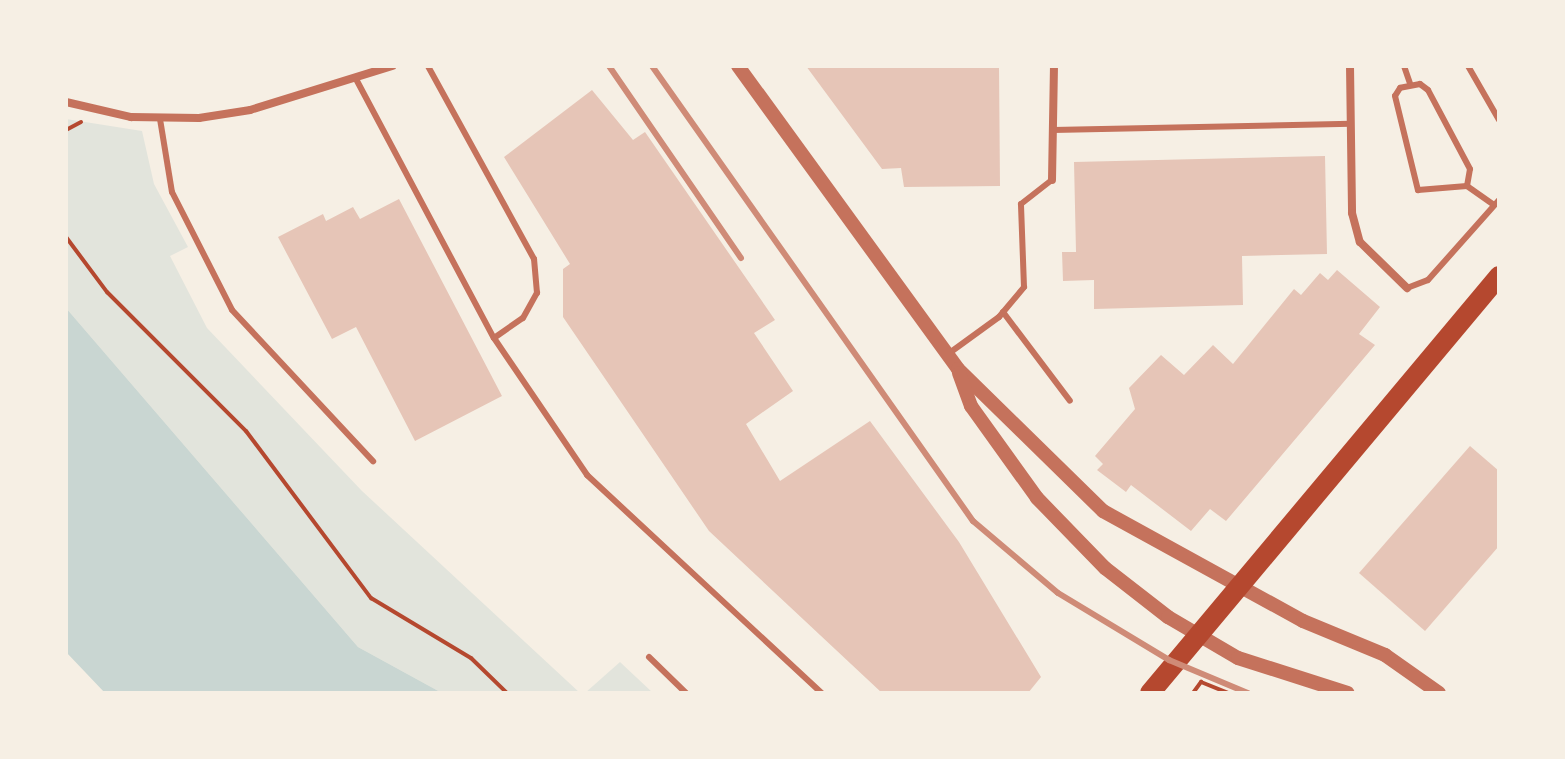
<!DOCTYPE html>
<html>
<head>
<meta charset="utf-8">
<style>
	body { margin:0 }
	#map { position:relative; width:1565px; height:759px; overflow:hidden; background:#f6efe4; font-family:"Fira Sans",sans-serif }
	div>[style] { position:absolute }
	.green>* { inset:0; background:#e2e4dc }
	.water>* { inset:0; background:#c9d6d2 }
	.building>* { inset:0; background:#e6c5b7 }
	.path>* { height:4px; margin:-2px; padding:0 2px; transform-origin:2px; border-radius:2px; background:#b5482f }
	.service>* { height:6px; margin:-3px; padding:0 3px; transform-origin:3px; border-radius:3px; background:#c5725c }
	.minor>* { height:8px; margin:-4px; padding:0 4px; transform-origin:4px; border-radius:4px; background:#c5725c }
	.tertiary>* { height:14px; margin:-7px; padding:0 7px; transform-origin:7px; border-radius:7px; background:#c5725c }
	.primary>* { height:20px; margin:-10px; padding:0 10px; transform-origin:10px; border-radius:10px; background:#b5482f }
	.rail>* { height:6px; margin:-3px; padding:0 3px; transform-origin:3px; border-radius:3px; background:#cf8b77 }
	span { translate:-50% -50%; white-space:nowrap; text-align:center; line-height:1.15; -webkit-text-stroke:8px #f6efe4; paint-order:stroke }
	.frame { position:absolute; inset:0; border:68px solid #f6efe4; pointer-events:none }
</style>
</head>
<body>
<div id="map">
	<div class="green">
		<div style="clip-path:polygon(66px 119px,142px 131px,154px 184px,188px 247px,170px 256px,207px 328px,362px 491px,580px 693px,442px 693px,358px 647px,66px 308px)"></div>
		<div style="clip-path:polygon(620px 662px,653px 693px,585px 693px)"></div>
	</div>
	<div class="water">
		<div style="clip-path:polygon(66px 308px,358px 647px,442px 693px,105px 693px,66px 652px)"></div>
	</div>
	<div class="building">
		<div style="clip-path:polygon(806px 66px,999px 66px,1000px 186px,904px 187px,901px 168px,882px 169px)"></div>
		<div style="clip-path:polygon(592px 90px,633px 140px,645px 132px,775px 320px,754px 333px,793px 391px,746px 424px,780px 481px,870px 421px,959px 542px,1041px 677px,1028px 693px,882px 693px,709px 531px,563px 317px,563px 269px,570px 264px,504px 157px)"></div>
		<div style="clip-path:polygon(1325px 156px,1327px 254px,1242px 256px,1243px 305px,1094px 309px,1094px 280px,1063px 281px,1062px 252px,1076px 252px,1074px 162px)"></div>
		<div style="clip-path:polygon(399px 199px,502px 396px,415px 441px,356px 327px,332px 339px,278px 237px,323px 214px,326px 221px,353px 207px,360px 219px)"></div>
		<div style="clip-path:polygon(1337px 270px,1380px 307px,1359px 334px,1375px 345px,1226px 521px,1210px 509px,1191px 531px,1131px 485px,1126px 492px,1097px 470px,1103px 464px,1095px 456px,1135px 409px,1129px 388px,1161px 355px,1184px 375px,1213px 345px,1233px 364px,1294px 289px,1301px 295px,1320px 273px,1328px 280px)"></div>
		<div style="clip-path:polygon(1470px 446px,1499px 471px,1499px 546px,1425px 631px,1359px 573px)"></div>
	</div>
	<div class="path">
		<div style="left:66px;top:130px;width:17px;rotate:-28deg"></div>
		<div style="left:66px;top:237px;width:69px;rotate:53.3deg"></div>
		<div style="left:107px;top:292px;width:197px;rotate:45deg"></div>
		<div style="left:246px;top:431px;width:209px;rotate:53.2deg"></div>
		<div style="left:371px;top:598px;width:117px;rotate:31deg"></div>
		<div style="left:471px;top:658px;width:50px;rotate:44.2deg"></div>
		<div style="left:1193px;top:693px;width:14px;rotate:-54deg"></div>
		<div style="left:1201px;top:682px;width:29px;rotate:22deg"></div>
	</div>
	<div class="service">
		<div style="left:1404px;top:66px;width:18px;rotate:71deg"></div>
		<div style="left:1468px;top:66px;width:62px;rotate:60.1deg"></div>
		<div style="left:356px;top:79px;width:293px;rotate:62deg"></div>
		<div style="left:494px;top:338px;width:35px;rotate:-35deg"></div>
		<div style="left:523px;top:318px;width:29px;rotate:-61deg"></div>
		<div style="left:537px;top:293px;width:34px;rotate:-95deg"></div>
		<div style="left:534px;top:259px;width:220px;rotate:-118.8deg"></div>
		<div style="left:160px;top:119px;width:74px;rotate:80.7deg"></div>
		<div style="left:172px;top:192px;width:132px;rotate:63deg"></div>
		<div style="left:232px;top:310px;width:207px;rotate:47deg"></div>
		<div style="left:1053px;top:130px;width:298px;rotate:-1.2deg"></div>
		<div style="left:1467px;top:186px;width:17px;rotate:-80deg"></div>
		<div style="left:1470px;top:169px;width:89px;rotate:-118deg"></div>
		<div style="left:1428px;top:90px;width:10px;rotate:-143deg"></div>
		<div style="left:1420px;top:84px;width:20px;rotate:169deg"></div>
		<div style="left:1400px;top:88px;width:9px;rotate:122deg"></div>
		<div style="left:1395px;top:96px;width:97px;rotate:76.3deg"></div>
		<div style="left:1418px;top:190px;width:49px;rotate:-4.7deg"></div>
		<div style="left:1467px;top:186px;width:33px;rotate:35deg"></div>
		<div style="left:1407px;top:288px;width:22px;rotate:-21deg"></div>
		<div style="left:1428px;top:280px;width:107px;rotate:-48.4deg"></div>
		<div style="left:1003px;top:312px;width:111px;rotate:53deg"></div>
		<div style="left:494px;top:338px;width:166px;rotate:55.8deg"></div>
		<div style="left:587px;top:475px;width:321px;rotate:42.9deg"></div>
		<div style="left:948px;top:354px;width:63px;rotate:-36deg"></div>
		<div style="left:999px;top:317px;width:39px;rotate:-50deg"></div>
		<div style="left:1024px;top:287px;width:83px;rotate:-92.1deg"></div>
		<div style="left:1021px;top:204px;width:39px;rotate:-38deg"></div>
		<div style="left:649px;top:657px;width:52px;rotate:44.2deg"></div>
	</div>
	<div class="minor">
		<div style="left:1350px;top:66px;width:147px;rotate:89.2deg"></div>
		<div style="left:1352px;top:213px;width:30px;rotate:75deg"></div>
		<div style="left:1360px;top:242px;width:66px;rotate:44.4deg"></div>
		<div style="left:66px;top:102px;width:67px;rotate:13deg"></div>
		<div style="left:131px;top:117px;width:68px;rotate:0.8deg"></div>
		<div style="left:199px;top:118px;width:52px;rotate:-8.9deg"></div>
		<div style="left:250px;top:110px;width:149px;rotate:-17.2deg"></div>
		<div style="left:1052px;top:180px;width:114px;rotate:-89deg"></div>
	</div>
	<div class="tertiary">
		<div style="left:738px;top:66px;width:374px;rotate:54deg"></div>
		<div style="left:958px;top:369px;width:203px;rotate:44.4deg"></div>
		<div style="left:1103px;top:511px;width:228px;rotate:28.8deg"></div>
		<div style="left:1303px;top:621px;width:89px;rotate:22.5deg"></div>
		<div style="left:1385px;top:655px;width:66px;rotate:35.1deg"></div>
		<div style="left:959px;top:373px;width:35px;rotate:70deg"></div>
		<div style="left:971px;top:406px;width:113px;rotate:54.3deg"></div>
		<div style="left:1037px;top:498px;width:98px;rotate:45.8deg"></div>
		<div style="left:1105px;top:568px;width:80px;rotate:37.9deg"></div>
		<div style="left:1168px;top:617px;width:81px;rotate:30.4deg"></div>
		<div style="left:1238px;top:658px;width:115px;rotate:17.7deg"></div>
	</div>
	<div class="primary">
		<div style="left:1150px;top:693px;width:544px;rotate:-50.07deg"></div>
	</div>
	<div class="rail">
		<div style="left:609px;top:66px;width:233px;rotate:55.5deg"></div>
		<div style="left:652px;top:66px;width:557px;rotate:54.8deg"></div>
		<div style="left:973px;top:521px;width:111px;rotate:40.3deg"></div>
		<div style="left:1058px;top:593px;width:130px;rotate:31.1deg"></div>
		<div style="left:1169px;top:660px;width:86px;rotate:22.7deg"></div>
	</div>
	<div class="frame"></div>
</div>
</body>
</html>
